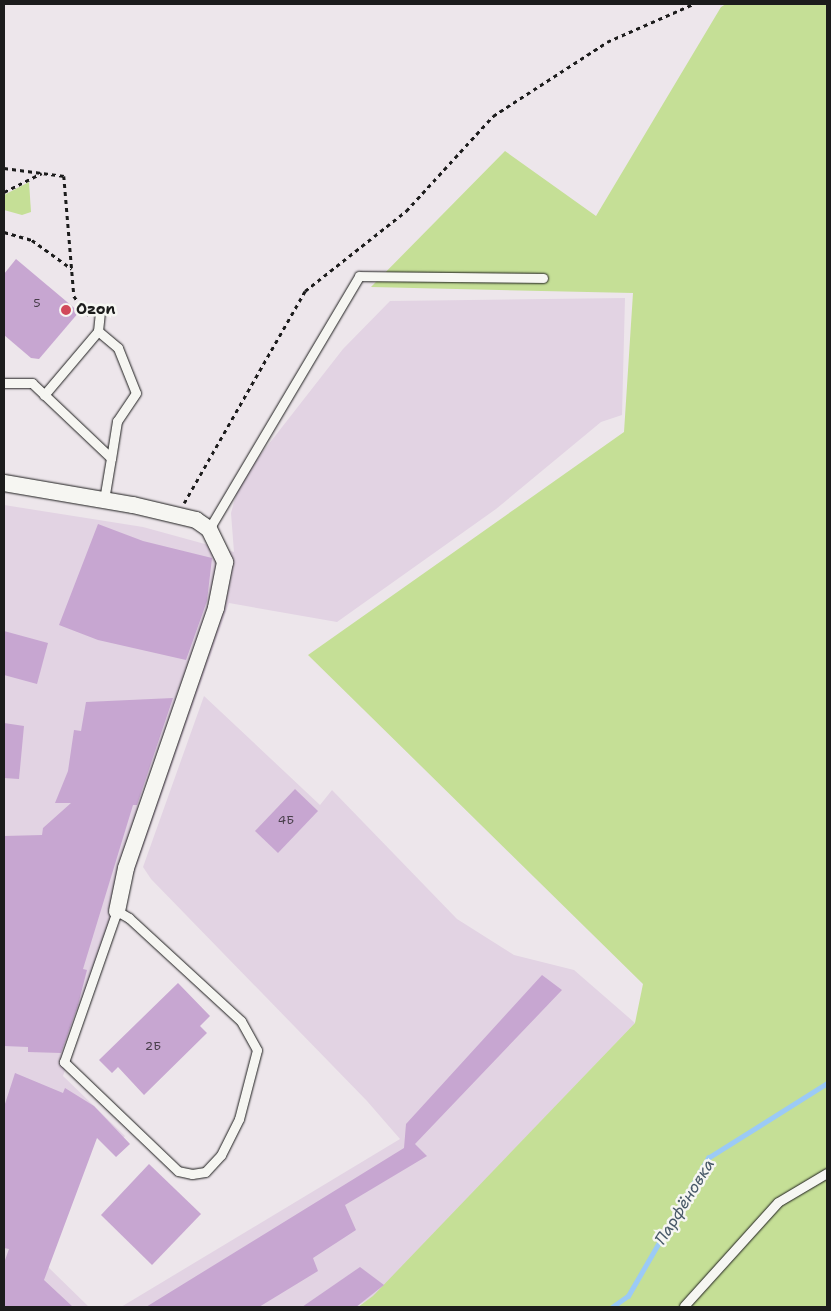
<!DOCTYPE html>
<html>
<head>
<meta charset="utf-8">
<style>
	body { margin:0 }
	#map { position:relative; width:831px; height:1311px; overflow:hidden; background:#ede6eb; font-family:"Shantell Sans",sans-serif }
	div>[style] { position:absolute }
	.built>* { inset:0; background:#e2d3e3 }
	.green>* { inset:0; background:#c5df96 }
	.stream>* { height:4.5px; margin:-2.25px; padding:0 2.25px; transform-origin:2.25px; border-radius:2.25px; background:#9bcaf6 }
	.building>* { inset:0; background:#c7a6d1 }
	.path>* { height:2.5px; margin-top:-1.25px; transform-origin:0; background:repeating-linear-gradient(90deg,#1c1c1c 0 4px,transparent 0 8px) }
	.roads { filter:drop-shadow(0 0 1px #1c1c1c) drop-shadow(0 0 1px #1c1c1c) }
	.service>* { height:9px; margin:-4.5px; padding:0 4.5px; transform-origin:4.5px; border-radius:4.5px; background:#f6f6f2 }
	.minor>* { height:16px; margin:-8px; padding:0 8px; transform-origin:8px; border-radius:8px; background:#f6f6f2 }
	.dots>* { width:14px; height:14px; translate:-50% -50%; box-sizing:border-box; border:2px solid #f6f6f2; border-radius:50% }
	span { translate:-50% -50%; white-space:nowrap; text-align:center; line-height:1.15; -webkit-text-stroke:5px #f6f6f2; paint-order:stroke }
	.number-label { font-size:12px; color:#473e49 }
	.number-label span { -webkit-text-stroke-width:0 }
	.poi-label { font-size:15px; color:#1c1c1c; font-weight:700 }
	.left { translate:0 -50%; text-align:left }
	.water-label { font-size:16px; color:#485968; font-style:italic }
	.frame { position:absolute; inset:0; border:5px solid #1c1c1c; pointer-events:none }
</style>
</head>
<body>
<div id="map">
	<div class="built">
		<div style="clip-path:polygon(625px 298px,622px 415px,601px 422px,496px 509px,337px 622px,229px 603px,63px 1076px,125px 1136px,115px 1146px,97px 1126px,46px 1265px,89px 1307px,4px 1307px,4px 505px,143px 527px,234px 552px,231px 513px,240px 481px,343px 349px,390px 301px)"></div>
		<div style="clip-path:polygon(204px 696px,320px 805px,332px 790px,457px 919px,514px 955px,574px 970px,635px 1023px,373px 1297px,356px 1307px,121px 1307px,400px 1139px,367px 1101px,151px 879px,143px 867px)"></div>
	</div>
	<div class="green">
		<div style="clip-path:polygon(726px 4px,827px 4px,827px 1307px,358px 1307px,373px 1296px,635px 1023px,643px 984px,308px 655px,624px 432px,633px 293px,371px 287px,505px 151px,596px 216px,721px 7px)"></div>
		<div style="clip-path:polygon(29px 182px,31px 212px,22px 215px,4px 210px,4px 195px)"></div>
	</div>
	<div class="stream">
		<div style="left:612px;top:1307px;width:19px;rotate:-35deg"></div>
		<div style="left:628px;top:1296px;width:160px;rotate:-59.9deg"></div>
		<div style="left:708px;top:1158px;width:141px;rotate:-32.2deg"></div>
	</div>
	<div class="building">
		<div style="clip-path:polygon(16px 259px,79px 312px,39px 359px,31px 358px,4px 335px,4px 274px)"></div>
		<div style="clip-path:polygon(98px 524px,143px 541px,212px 558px,207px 601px,186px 660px,98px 640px,59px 625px)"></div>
		<div style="clip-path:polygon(4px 631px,48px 643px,37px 684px,4px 675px)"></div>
		<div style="clip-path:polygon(173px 698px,137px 805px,133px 805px,83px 969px,87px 970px,78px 1005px,61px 1053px,28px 1052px,28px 1047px,4px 1046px,4px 836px,42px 835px,43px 828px,71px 803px,55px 803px,68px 771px,74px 730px,81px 731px,86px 702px)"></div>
		<div style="clip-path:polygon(4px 723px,24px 726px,19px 779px,4px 778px)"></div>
		<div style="clip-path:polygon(295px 789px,318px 811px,278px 853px,255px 831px)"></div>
		<div style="clip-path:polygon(542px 975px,562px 990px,415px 1144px,427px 1156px,345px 1205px,356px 1230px,313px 1258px,318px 1271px,259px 1307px,146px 1307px,404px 1148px,406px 1124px)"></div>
		<div style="clip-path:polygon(178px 983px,210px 1016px,200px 1026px,207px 1033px,144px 1095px,118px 1067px,112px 1073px,99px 1060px)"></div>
		<div style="clip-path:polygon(15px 1073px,63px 1093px,65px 1088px,94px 1106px,130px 1144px,116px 1157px,97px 1138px,44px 1280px,73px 1307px,4px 1307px,4px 1263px,9px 1249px,4px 1248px,4px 1107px)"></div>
		<div style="clip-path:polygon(149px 1164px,201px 1214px,152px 1265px,101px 1215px)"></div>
		<div style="clip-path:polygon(360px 1267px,384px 1285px,356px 1307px,302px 1307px)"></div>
	</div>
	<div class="path">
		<div style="left:4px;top:168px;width:61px;rotate:7.6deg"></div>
		<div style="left:64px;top:176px;width:120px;rotate:85.2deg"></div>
		<div style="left:74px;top:296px;width:24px;rotate:55deg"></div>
		<div style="left:4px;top:192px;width:42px;rotate:-26.6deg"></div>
		<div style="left:4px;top:232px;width:29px;rotate:16deg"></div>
		<div style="left:32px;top:240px;width:49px;rotate:35.9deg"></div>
		<div style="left:184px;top:503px;width:244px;rotate:-60.3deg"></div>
		<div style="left:305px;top:291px;width:129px;rotate:-38.4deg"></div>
		<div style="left:406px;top:211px;width:129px;rotate:-47.5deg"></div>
		<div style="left:493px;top:116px;width:136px;rotate:-33deg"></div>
		<div style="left:607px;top:42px;width:94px;rotate:-23.8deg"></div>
	</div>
	<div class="roads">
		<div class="service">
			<div style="left:98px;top:331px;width:19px;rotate:-84deg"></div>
			<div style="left:4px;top:383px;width:28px"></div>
			<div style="left:32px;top:383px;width:109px;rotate:43.5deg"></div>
			<div style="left:111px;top:458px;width:43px;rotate:99.5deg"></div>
			<div style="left:44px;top:395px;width:84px;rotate:-49.8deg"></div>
			<div style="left:98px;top:331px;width:26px;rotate:40deg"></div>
			<div style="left:118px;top:348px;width:48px;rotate:68.2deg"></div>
			<div style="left:136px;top:393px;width:34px;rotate:124deg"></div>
			<div style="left:117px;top:421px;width:37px;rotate:99deg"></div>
			<div style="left:209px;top:529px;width:294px;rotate:-59.3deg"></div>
			<div style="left:359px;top:276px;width:184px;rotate:0.6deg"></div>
			<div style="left:117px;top:911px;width:14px;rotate:30deg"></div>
			<div style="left:129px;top:918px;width:152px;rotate:42.6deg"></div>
			<div style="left:241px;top:1021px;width:33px;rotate:61deg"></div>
			<div style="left:257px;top:1050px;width:71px;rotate:104.6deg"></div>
			<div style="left:239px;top:1119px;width:40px;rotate:116.6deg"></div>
			<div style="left:221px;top:1155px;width:23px;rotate:133deg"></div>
			<div style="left:205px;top:1172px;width:13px;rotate:171deg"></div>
			<div style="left:192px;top:1174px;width:14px;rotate:-168deg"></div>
			<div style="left:178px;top:1171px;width:158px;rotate:-136.3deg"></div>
			<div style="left:64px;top:1062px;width:160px;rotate:-70.7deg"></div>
			<div style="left:684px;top:1306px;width:140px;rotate:-47.9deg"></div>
			<div style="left:778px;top:1202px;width:57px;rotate:-30.6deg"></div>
		</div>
		<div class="minor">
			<div style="left:4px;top:483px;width:131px;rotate:9.7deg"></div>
			<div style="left:133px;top:505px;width:65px;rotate:13.4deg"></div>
			<div style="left:196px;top:520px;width:16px;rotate:35deg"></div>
			<div style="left:209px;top:529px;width:37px;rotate:64deg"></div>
			<div style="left:225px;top:562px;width:47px;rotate:101.1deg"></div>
			<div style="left:216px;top:608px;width:275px;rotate:109.1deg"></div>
			<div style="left:126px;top:868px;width:44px;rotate:101.8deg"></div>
		</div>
	</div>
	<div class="dots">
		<div style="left:66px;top:310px;background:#d1495b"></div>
	</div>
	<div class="number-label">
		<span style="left:37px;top:304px">5</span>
		<span style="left:286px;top:821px">4Б</span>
		<span style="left:153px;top:1047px">2Б</span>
	</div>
	<div class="poi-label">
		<span class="left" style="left:76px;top:310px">Ozon</span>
	</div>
	<div class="water-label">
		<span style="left:685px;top:1202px;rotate:-58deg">Парфёновка</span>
	</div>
	<div class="frame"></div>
</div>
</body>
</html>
